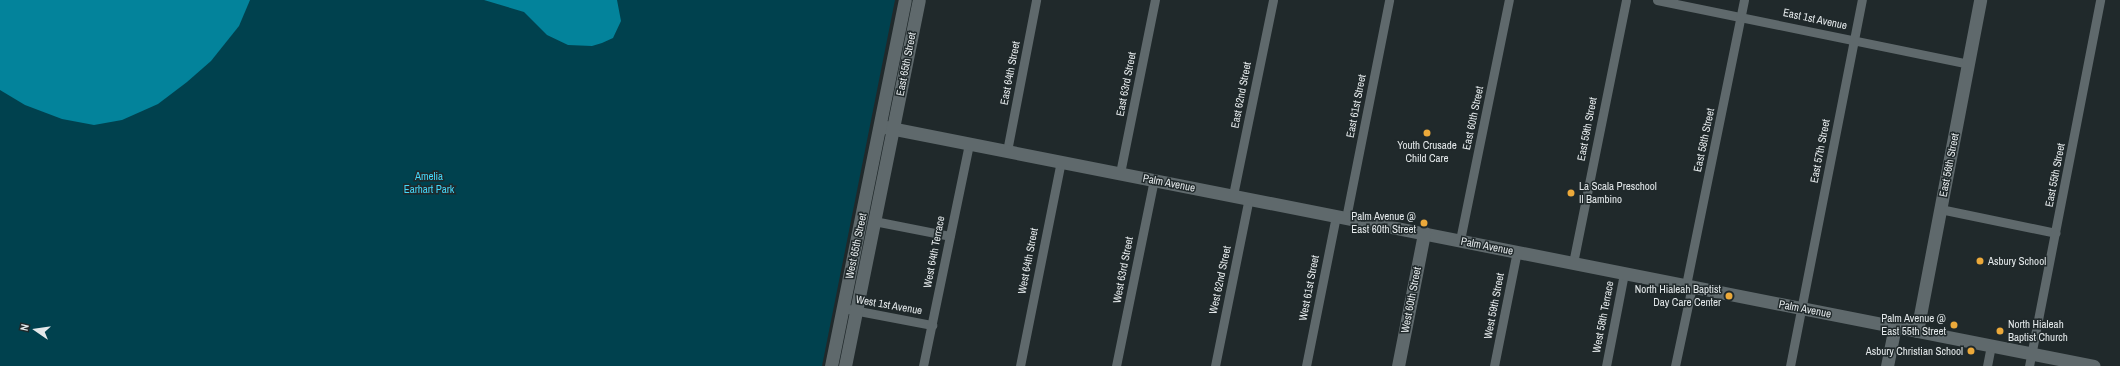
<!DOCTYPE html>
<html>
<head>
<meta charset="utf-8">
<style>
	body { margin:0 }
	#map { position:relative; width:2120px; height:366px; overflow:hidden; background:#20292b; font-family:"Archivo Narrow",sans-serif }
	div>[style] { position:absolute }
	.green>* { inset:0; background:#00414e }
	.water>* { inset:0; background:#03839b }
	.street>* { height:9px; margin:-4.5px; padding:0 4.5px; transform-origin:4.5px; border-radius:4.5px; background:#5f696c }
	.secondary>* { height:13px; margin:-6.5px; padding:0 6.5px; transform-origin:6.5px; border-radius:6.5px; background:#5f696c }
	.dots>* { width:11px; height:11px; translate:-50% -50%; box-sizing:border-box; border:2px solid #20292b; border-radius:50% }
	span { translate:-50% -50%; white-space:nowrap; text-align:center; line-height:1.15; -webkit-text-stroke:3px #20292b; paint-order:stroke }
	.street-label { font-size:11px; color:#e3e8ea }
	.poi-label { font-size:11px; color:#e3e8ea }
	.left { translate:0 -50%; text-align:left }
	.right { translate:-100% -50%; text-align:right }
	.park-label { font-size:11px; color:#43d7f9 }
	.north { position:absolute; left:16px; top:310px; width:40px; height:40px; -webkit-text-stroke:3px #20292b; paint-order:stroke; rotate:283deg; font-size:11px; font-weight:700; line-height:16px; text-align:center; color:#e3e8ea }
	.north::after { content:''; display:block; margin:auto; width:14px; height:18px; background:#e3e8ea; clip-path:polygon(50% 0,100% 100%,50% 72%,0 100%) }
</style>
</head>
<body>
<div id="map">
	<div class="green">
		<div style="clip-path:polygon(0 0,895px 0,822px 366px,0 366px)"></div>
	</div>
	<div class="water">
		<div style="clip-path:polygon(0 0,250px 0,239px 26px,211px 61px,187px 82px,158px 104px,122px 120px,94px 125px,62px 119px,25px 105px,0 90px)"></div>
		<div style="clip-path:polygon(484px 0,617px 0,621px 21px,613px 38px,602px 43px,592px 46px,568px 45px,547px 35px,524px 12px)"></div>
	</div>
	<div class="street">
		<div style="left:1657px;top:0;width:318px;rotate:11.6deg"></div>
		<div style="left:1007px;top:151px;width:154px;rotate:-79.1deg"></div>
		<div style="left:1120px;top:173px;width:177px;rotate:-78.6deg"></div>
		<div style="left:1233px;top:195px;width:199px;rotate:-78.4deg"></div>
		<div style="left:1940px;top:209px;width:118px;rotate:11.7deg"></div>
		<div style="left:1346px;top:218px;width:222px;rotate:-78.8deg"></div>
		<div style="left:874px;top:221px;width:77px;rotate:11.2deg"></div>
		<div style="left:1460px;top:240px;width:245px;rotate:-78.5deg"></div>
		<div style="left:1573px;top:263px;width:268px;rotate:-78.6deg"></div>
		<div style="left:1686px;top:285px;width:291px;rotate:-78.5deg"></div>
		<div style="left:843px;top:308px;width:91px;rotate:10.8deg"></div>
		<div style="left:923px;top:366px;width:228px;rotate:-78.3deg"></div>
		<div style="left:1020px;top:366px;width:209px;rotate:-78.7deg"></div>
		<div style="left:1116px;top:366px;width:190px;rotate:-78.5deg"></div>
		<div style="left:1215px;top:366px;width:171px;rotate:-78.6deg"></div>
		<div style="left:1306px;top:366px;width:153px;rotate:-78.7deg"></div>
		<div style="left:1494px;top:366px;width:117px;rotate:-78.7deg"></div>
		<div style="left:1606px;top:366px;width:95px;rotate:-79deg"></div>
		<div style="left:1675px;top:366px;width:82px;rotate:-78deg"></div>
		<div style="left:1790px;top:366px;width:373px;rotate:-78.9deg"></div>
		<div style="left:1987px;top:366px;width:21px;rotate:-79deg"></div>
		<div style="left:2029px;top:366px;width:373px;rotate:-79deg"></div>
	</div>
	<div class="secondary">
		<div style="left:880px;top:126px;width:1237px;rotate:11.18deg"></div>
		<div style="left:1917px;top:331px;width:337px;rotate:-79.2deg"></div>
		<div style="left:831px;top:366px;width:373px;rotate:-78.6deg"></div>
		<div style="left:845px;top:366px;width:373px;rotate:-78.6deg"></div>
		<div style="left:1398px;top:366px;width:136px;rotate:-78.9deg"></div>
		<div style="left:1887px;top:366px;width:41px;rotate:-78.7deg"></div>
	</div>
	<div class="dots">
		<div style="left:1427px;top:133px;background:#eca93a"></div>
		<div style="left:1571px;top:193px;background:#eca93a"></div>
		<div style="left:1424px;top:223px;background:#eca93a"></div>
		<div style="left:1980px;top:261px;background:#eca93a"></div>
		<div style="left:1729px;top:296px;background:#eca93a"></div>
		<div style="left:1954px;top:325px;background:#eca93a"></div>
		<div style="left:2000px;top:331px;background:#eca93a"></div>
		<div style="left:1971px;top:351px;background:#eca93a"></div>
	</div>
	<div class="street-label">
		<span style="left:1815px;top:19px;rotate:12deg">East 1st Avenue</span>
		<span style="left:906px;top:64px;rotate:-79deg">East 65th Street</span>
		<span style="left:1010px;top:73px;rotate:-79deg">East 64th Street</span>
		<span style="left:1126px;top:84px;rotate:-79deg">East 63rd Street</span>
		<span style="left:1241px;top:95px;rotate:-79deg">East 62nd Street</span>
		<span style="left:1356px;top:106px;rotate:-79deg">East 61st Street</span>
		<span style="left:1473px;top:118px;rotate:-78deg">East 60th Street</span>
		<span style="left:1587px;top:129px;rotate:-79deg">East 59th Street</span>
		<span style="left:1704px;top:140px;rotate:-78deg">East 58th Street</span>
		<span style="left:1820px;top:151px;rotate:-79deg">East 57th Street</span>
		<span style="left:1949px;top:165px;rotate:-79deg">East 56th Street</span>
		<span style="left:2055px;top:175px;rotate:-79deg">East 55th Street</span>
		<span style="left:1169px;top:183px;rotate:11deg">Palm Avenue</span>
		<span style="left:856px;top:246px;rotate:-78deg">West 65th Street</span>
		<span style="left:1487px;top:246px;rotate:11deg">Palm Avenue</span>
		<span style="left:934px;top:252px;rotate:-79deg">West 64th Terrace</span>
		<span style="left:1028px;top:261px;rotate:-79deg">West 64th Street</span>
		<span style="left:1123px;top:270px;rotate:-79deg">West 63rd Street</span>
		<span style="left:1220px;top:280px;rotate:-78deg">West 62nd Street</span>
		<span style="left:1309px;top:288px;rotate:-79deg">West 61st Street</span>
		<span style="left:1411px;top:300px;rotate:-79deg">West 60th Street</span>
		<span style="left:889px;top:305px;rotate:10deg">West 1st Avenue</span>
		<span style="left:1494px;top:306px;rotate:-79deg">West 59th Street</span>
		<span style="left:1805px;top:309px;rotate:11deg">Palm Avenue</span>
		<span style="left:1603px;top:317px;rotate:-79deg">West 58th Terrace</span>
	</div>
	<div class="poi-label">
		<span style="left:1427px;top:152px">Youth Crusade<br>Child Care</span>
		<span class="left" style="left:1579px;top:193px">La Scala Preschool<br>Il Bambino</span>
		<span class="right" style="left:1416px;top:223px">Palm Avenue @<br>East 60th Street</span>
		<span class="left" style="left:1988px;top:261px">Asbury School</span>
		<span class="right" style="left:1721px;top:296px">North Hialeah Baptist<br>Day Care Center</span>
		<span class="right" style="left:1946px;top:325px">Palm Avenue @<br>East 55th Street</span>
		<span class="left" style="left:2008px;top:331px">North Hialeah<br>Baptist Church</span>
		<span class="right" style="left:1963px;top:351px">Asbury Christian School</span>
	</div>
	<div class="park-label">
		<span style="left:429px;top:183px">Amelia<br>Earhart Park</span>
	</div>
	<div class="north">N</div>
</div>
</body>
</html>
